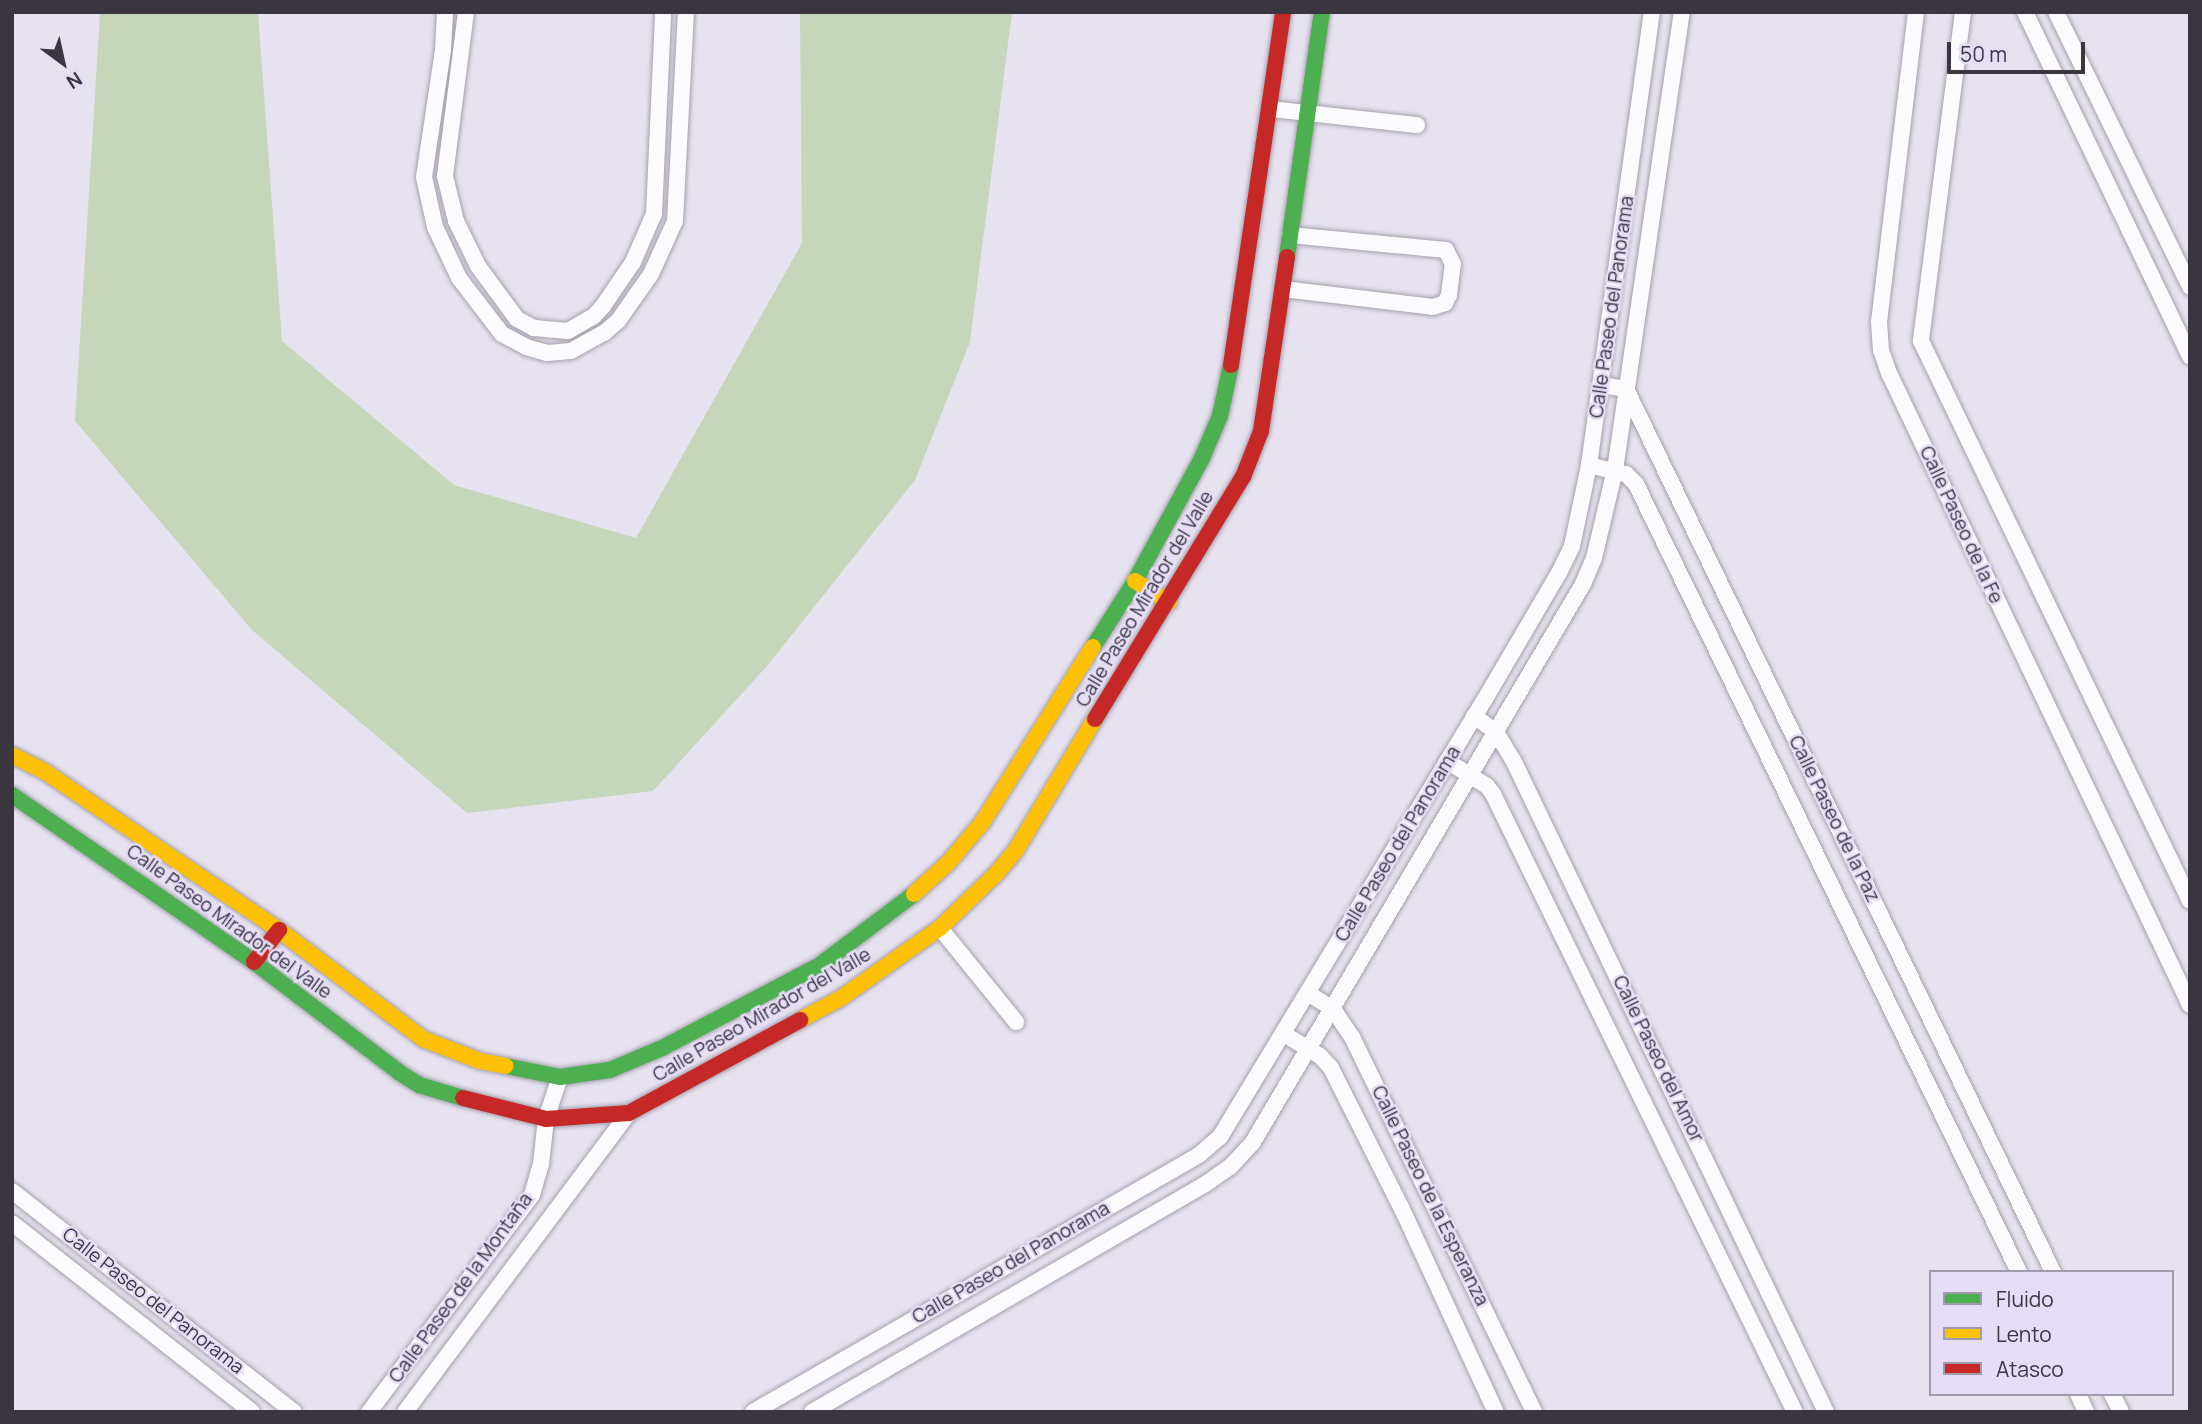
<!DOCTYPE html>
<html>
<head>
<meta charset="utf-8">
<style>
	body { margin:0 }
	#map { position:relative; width:2202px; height:1424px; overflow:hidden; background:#e7e2f0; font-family:Manrope,sans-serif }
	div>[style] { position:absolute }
	.green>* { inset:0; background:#c5d6bb }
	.roads { filter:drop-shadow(0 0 2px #a4a0ab) drop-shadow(0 0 2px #a4a0ab) }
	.street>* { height:16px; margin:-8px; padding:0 8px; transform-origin:8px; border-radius:8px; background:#fbfbfd }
	.fast>* { height:16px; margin:-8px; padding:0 8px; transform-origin:8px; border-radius:8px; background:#4caf50 }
	.slow>* { height:16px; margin:-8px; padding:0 8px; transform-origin:8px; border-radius:8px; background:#ffc107 }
	.jam>* { height:16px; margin:-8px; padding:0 8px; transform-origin:8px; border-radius:8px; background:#c62828 }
	span { translate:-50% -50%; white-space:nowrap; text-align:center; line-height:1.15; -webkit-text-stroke:5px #e5dcf6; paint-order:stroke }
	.street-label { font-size:19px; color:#393640 }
	.frame { position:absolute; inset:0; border:14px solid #393640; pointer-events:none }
	.legend { position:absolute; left:1929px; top:1270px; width:245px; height:126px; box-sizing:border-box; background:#e5dcf6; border:2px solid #a09aad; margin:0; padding:9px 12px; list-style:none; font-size:21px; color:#393640 }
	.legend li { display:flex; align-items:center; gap:14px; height:35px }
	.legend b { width:35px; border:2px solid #a09aad }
	.north { position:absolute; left:28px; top:28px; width:70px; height:70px; -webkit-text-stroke:5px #e5dcf6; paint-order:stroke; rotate:147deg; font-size:19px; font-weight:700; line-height:28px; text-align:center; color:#393640 }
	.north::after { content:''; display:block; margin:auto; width:24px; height:32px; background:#393640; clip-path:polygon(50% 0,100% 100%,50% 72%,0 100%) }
	.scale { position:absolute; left:1947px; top:42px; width:138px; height:32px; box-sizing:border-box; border:4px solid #393640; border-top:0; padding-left:9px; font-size:21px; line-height:24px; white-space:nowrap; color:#393640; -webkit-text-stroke:5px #e5dcf6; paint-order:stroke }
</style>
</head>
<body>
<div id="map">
	<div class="green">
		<div style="clip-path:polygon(100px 12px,258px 12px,282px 341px,454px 485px,636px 538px,802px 243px,800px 12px,1012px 12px,970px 342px,915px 480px,767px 666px,653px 791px,467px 813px,252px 630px,75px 421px)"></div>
	</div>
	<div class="roads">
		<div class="street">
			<div style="left:445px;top:12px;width:38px;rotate:93deg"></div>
			<div style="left:443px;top:50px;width:128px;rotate:98.5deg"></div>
			<div style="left:424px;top:177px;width:51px;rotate:77.6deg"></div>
			<div style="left:435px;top:227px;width:56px;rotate:64.8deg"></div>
			<div style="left:459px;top:278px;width:71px;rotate:52.5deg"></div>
			<div style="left:502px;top:334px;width:27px;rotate:28deg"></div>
			<div style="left:526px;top:347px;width:22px;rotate:16deg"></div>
			<div style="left:547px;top:353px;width:24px;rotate:-5deg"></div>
			<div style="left:571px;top:351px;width:38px;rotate:-29deg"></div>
			<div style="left:604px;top:333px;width:18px;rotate:-41deg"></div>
			<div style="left:618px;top:321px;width:57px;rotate:-54.9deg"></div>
			<div style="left:651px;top:274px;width:58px;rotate:-65.6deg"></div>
			<div style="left:675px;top:221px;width:209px;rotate:-87deg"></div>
			<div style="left:466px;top:12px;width:165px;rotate:97.3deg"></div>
			<div style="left:445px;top:176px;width:46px;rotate:76.3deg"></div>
			<div style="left:456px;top:221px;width:50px;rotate:63.9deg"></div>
			<div style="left:478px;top:266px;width:66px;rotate:53.7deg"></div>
			<div style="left:517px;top:319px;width:19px;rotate:28deg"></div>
			<div style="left:534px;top:328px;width:34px;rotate:5deg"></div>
			<div style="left:568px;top:331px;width:30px;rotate:-30deg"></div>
			<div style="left:594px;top:316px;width:13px;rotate:-48deg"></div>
			<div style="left:603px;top:306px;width:53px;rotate:-55.7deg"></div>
			<div style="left:633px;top:262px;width:52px;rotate:-66.4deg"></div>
			<div style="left:654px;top:214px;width:202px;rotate:-87.4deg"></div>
			<div style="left:1916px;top:12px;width:312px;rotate:96.8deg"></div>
			<div style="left:1879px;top:322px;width:28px;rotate:86deg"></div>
			<div style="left:1881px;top:350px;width:24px;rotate:71deg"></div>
			<div style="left:1889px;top:373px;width:700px;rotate:64.53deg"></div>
			<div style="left:1963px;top:12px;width:332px;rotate:97.3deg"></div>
			<div style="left:1921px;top:341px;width:621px;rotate:64.34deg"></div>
			<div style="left:2025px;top:12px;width:382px;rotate:64.4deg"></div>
			<div style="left:2056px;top:12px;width:306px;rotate:64deg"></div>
			<div style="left:1271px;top:109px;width:147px;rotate:6.3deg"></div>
			<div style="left:1283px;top:289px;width:151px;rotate:6.8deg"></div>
			<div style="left:1433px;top:307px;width:13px;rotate:-18deg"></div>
			<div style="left:1445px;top:303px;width:9px;rotate:-63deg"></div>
			<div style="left:1449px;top:295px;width:31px;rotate:-83deg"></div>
			<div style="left:1453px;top:264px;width:16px;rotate:-117deg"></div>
			<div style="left:1446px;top:250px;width:157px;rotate:-174.5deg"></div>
			<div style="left:1601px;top:385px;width:25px;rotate:9deg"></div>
			<div style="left:1626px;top:389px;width:981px;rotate:64.19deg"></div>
			<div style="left:1589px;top:465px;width:38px;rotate:14deg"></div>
			<div style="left:1626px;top:474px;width:14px;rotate:45deg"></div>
			<div style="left:1636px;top:484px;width:876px;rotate:64.08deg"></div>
			<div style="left:1474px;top:716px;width:27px;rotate:36deg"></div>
			<div style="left:1496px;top:732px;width:37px;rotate:59deg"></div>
			<div style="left:1515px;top:764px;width:719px;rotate:64.36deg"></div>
			<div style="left:1447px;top:761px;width:47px;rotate:32deg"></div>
			<div style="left:1487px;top:786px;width:10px;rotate:53deg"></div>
			<div style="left:1493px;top:794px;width:688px;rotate:63.96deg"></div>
			<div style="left:940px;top:928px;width:121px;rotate:51deg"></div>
			<div style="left:1309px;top:994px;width:28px;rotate:32deg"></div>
			<div style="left:1333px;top:1009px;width:34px;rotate:56deg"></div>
			<div style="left:1352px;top:1037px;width:417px;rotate:64.1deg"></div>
			<div style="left:1284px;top:1034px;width:42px;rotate:31.4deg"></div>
			<div style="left:1320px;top:1056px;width:16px;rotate:47deg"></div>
			<div style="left:1331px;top:1068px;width:158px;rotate:63.3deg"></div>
			<div style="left:1402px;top:1209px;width:224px;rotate:65.2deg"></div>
			<div style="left:12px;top:1191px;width:358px;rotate:38.1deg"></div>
			<div style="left:12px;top:1223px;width:305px;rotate:38.2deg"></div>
			<div style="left:2078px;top:1394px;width:20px;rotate:66deg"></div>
			<div style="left:2112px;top:1394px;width:20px;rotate:63deg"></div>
			<div style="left:369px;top:1412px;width:271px;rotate:-53.1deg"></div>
			<div style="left:532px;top:1195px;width:32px;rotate:-74deg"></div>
			<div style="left:541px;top:1164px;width:45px;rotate:-83.7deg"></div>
			<div style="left:546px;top:1119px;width:44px;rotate:-71.6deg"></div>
			<div style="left:405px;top:1412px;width:374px;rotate:-53.2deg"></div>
			<div style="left:753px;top:1412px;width:515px;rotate:-29.95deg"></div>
			<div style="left:1199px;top:1155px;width:28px;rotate:-41deg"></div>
			<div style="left:1220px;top:1137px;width:512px;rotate:-58.83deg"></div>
			<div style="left:1485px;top:699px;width:146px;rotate:-59.6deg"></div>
			<div style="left:1559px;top:573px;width:30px;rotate:-64deg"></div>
			<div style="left:1572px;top:546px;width:83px;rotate:-78.1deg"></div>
			<div style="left:1589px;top:465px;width:457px;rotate:-82.1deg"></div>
			<div style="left:812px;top:1412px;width:453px;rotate:-30.1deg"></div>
			<div style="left:1204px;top:1185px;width:32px;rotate:-35deg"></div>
			<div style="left:1230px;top:1167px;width:34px;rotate:-47deg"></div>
			<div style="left:1253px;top:1142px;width:648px;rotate:-59.4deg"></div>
			<div style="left:1583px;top:584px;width:28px;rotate:-67deg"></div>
			<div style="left:1594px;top:558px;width:90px;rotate:-76.6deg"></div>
			<div style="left:1615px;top:470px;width:463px;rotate:-81.7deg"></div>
		</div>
		<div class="fast">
			<div style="left:1287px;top:257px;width:247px;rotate:-81.9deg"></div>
			<div style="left:1093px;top:647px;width:78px;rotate:-57.5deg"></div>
			<div style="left:1135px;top:581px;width:140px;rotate:-61.4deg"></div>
			<div style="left:1202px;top:458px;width:46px;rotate:-66.8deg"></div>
			<div style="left:1220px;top:416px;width:52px;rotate:-77.8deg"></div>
			<div style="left:12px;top:795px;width:294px;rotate:34.6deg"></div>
			<div style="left:254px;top:962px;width:183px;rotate:37.2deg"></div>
			<div style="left:400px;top:1073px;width:22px;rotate:32deg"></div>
			<div style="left:419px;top:1085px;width:46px;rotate:16.5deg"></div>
			<div style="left:506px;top:1066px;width:55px;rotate:11.5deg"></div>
			<div style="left:560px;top:1077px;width:50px;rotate:-8deg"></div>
			<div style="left:610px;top:1070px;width:56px;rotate:-22.9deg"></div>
			<div style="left:662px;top:1048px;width:178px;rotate:-27.7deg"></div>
			<div style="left:820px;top:965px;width:118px;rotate:-37.1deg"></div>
		</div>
		<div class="slow">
			<div style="left:1135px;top:581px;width:40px;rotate:32deg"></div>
			<div style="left:12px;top:755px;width:39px;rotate:27deg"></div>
			<div style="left:47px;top:773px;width:280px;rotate:34.1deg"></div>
			<div style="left:279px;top:930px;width:181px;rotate:37.1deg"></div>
			<div style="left:423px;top:1039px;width:61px;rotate:21.1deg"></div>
			<div style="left:480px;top:1061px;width:26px;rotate:11deg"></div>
			<div style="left:914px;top:894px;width:46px;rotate:-42.4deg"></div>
			<div style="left:948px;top:863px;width:52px;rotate:-49.6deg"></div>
			<div style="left:982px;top:823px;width:208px;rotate:-57.8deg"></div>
			<div style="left:800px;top:1020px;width:47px;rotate:-28.2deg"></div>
			<div style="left:841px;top:998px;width:121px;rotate:-35.3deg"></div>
			<div style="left:940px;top:928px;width:78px;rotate:-44deg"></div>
			<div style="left:996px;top:874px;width:31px;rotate:-50deg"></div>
			<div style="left:1016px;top:850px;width:153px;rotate:-58.9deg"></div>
		</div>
		<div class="jam">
			<div style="left:1231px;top:365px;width:357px;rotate:-81.6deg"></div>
			<div style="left:1095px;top:719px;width:284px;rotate:-58.6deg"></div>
			<div style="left:1243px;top:477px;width:49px;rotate:-68.6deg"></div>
			<div style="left:1261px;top:431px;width:176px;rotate:-81.5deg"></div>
			<div style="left:254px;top:962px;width:41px;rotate:-52deg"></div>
			<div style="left:463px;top:1098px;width:86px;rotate:14.2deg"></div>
			<div style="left:546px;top:1119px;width:83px;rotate:-4.1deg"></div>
			<div style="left:629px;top:1113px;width:195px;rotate:-28.5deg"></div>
		</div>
	</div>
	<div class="street-label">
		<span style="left:1612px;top:307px;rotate:-82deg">Calle Paseo del Panorama</span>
		<span style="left:1961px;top:525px;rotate:65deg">Calle Paseo de la Fe</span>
		<span style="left:1145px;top:599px;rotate:-59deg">Calle Paseo Mirador del Valle</span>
		<span style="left:1834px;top:819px;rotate:64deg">Calle Paseo de la Paz</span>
		<span style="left:1398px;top:844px;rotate:-59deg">Calle Paseo del Panorama</span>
		<span style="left:229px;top:922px;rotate:36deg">Calle Paseo Mirador del Valle</span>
		<span style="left:762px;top:1015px;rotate:-30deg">Calle Paseo Mirador del Valle</span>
		<span style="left:1658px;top:1059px;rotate:64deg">Calle Paseo del Amor</span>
		<span style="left:1430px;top:1196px;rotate:64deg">Calle Paseo de la Esperanza</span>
		<span style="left:1011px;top:1263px;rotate:-30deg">Calle Paseo del Panorama</span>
		<span style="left:461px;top:1288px;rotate:-54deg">Calle Paseo de la Montaña</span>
		<span style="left:153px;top:1301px;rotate:38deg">Calle Paseo del Panorama</span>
	</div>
	<div class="frame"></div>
	<ul class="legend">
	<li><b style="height:9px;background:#4caf50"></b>Fluido</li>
	<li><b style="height:9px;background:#ffc107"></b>Lento</li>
	<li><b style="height:9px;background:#c62828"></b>Atasco</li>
	</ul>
	<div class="north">N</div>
	<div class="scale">50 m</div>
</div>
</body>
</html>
